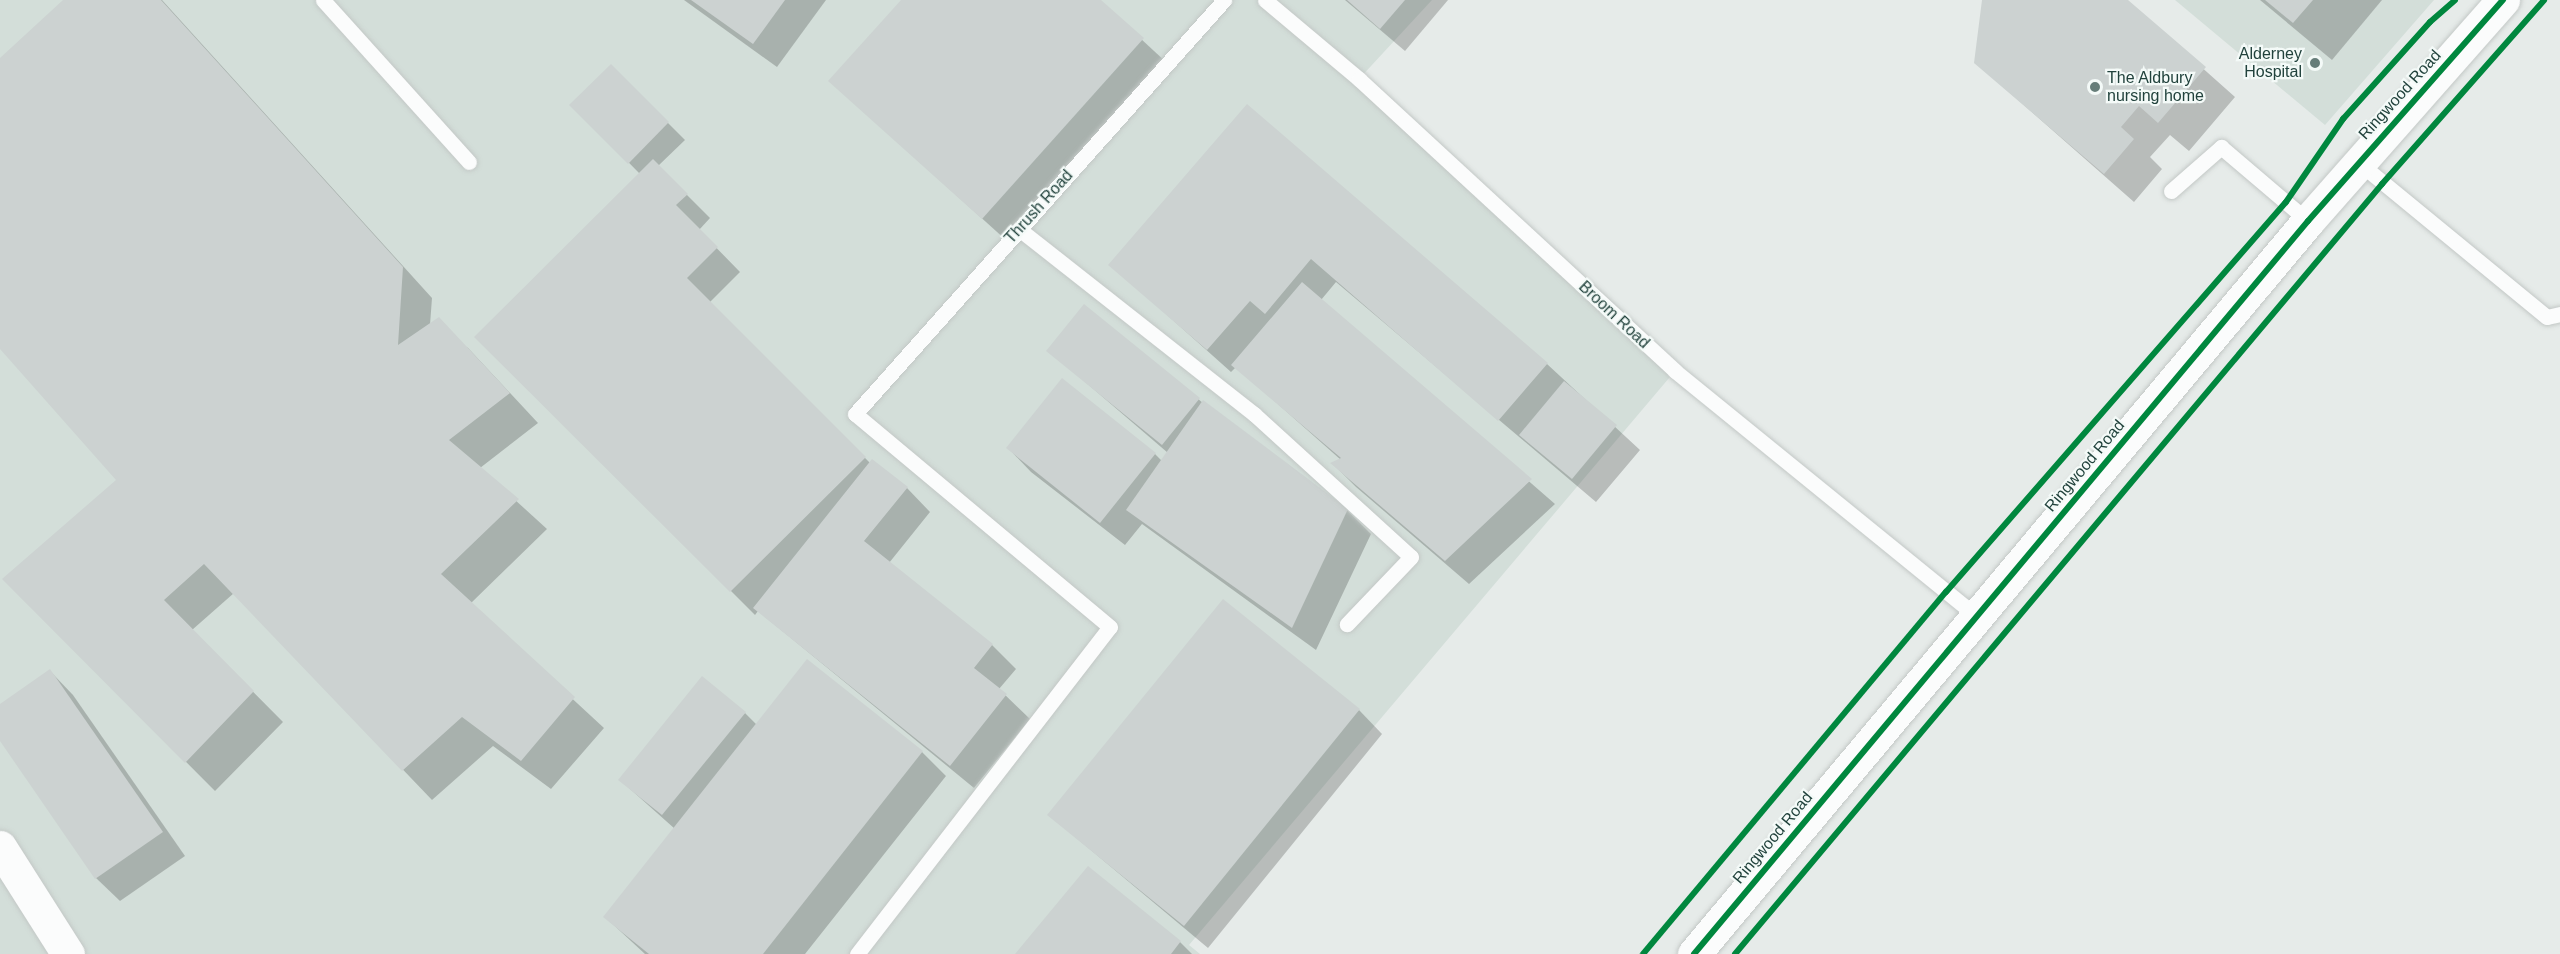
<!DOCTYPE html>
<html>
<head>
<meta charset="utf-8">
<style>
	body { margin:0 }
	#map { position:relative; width:2560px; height:954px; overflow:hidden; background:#e6ebe9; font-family:Arial,sans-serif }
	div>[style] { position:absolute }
	.built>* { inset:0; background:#d3ded9 }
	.shadow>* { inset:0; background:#0003 }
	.building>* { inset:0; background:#ccd2d1 }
	.roads { filter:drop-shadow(0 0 2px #c3c8c6) drop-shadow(0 0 2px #c3c8c6) }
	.lane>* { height:15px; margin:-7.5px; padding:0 7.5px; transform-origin:7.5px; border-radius:7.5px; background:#fbfcfc }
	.secondary>* { height:33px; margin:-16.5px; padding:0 16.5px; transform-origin:16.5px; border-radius:16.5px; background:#fbfcfc }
	.cycleway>* { height:6px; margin:-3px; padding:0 3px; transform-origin:3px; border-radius:3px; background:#00873e }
	.dots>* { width:16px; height:16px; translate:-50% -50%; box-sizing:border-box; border:3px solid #f4faf8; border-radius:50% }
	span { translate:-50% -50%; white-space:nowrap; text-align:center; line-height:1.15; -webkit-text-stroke:4.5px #f4faf8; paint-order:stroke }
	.poi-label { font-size:16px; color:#21423c }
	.right { translate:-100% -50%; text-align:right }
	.left { translate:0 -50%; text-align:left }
	.street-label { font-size:16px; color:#21423c }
</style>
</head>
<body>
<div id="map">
	<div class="built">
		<div style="clip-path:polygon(0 0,1432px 0,1359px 79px,1675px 371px,1189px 945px,1200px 954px,0 954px)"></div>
		<div style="clip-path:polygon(2175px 0,2434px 0,2325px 125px)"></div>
	</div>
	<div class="shadow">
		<div style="clip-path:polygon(65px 0,162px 0,432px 298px,430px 325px,468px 348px,538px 423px,480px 468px,547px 529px,470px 604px,604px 728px,551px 789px,493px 746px,432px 800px,234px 593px,192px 630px,283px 722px,215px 791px,4px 579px,118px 480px,0 347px,0 61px)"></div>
		<div style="clip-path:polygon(684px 0,826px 0,777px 67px)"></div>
		<div style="clip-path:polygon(903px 0,1099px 0,1167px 63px,1007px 241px,830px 81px)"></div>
		<div style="clip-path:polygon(1345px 0,1448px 0,1405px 51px)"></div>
		<div style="clip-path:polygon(1984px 0,2126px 0,2235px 97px,2189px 151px,2170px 135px,2150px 157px,2162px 169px,2134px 202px,1975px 62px)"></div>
		<div style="clip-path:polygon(2260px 0,2382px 0,2332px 60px)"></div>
		<div style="clip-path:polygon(611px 66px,685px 140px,658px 166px,710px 218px,699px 230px,740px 272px,710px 302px,871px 464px,907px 488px,930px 512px,889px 563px,992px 645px,1016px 669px,999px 689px,1030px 719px,974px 788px,758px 611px,755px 615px,477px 337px,640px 174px,572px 105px)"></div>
		<div style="clip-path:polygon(1247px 106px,1547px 364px,1640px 450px,1596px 502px,1336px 282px,1321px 300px,1555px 504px,1469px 584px,1356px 487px,1333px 464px,1341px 460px,1236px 367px,1231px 372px,1110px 264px)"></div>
		<div style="clip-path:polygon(1084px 306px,1203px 403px,1347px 510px,1371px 534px,1316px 650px,1142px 524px,1125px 545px,1031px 472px,1008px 448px,1155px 454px,1162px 461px,1168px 453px,1048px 350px)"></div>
		<div style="clip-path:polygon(807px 661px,922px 752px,946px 776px,805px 954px,645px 954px,605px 917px,675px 829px,620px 780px,745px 713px,757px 725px)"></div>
		<div style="clip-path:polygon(50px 671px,73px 695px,185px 856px,120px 901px,96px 878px,0 739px,0 706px)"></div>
		<div style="clip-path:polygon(1359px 710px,1382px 734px,1208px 948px,1049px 815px)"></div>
		<div style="clip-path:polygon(1088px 868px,1180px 942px,1192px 954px,1017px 954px)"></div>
	</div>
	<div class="building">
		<div style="clip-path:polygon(63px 0,161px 0,403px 267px,398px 345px,439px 317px,510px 393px,449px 440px,519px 499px,441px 574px,575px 697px,521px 761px,462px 717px,402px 771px,204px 564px,164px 600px,254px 691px,185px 763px,2px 579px,116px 480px,0 349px,0 58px)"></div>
		<div style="clip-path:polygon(691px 0,785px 0,753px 44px)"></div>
		<div style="clip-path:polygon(901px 0,1101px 0,1144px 38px,982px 219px,828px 81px)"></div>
		<div style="clip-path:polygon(1347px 0,1405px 0,1380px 29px)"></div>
		<div style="clip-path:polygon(1982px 0,2128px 0,2206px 67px,2158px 123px,2139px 106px,2121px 127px,2134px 139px,2104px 174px,1974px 63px)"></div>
		<div style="clip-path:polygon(2265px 0,2313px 0,2293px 23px)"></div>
		<div style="clip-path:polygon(611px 64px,669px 122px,628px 164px,569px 105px)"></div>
		<div style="clip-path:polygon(1247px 104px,1548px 363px,1498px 421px,1311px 259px,1265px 314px,1250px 301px,1207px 350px,1108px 265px)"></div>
		<div style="clip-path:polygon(653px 159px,688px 194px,676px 205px,718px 247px,687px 278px,866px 457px,730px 592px,474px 337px)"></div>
		<div style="clip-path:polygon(1302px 282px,1532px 479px,1445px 561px,1330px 463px,1341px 458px,1231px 365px)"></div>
		<div style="clip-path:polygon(1084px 304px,1200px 398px,1162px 445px,1046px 351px)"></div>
		<div style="clip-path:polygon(1062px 378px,1156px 453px,1100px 523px,1006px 448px)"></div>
		<div style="clip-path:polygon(1564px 381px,1617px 425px,1572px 479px,1519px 435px)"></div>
		<div style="clip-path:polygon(1203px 400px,1348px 509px,1292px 628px,1126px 510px)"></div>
		<div style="clip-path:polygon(872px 459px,908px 487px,864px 541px,993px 644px,974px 668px,1007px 694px,950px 766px,753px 608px)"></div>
		<div style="clip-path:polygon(1223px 599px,1360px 709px,1184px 926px,1047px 815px)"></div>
		<div style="clip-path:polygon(807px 659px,923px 751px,763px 954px,649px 954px,603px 917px)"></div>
		<div style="clip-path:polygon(50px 669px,163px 832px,95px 879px,0 741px,0 704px)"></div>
		<div style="clip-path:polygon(702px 676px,746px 712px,662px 815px,618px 780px)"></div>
		<div style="clip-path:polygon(1088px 866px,1181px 941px,1171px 954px,1015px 954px)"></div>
	</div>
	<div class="roads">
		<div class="lane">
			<div style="left:323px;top:0;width:218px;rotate:48deg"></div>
			<div style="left:1265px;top:0;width:123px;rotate:40deg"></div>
			<div style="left:1359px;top:79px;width:430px;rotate:42.7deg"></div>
			<div style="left:1675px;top:371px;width:389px;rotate:39.1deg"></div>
			<div style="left:2358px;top:162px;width:244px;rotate:39.4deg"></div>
			<div style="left:2547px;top:317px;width:13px;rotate:-13deg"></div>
			<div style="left:2171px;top:191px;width:67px;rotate:-41.3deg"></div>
			<div style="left:2221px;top:147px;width:114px;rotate:40.4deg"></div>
			<div style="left:1019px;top:229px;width:299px;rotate:38.2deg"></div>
			<div style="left:1254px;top:414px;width:212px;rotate:42.3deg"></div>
			<div style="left:1411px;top:557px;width:93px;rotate:133.7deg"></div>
			<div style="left:857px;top:954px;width:413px;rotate:-52.3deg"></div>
			<div style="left:1110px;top:627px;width:332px;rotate:-140.1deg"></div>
			<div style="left:855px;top:414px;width:555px;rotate:-48.29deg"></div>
		</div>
		<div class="secondary">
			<div style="left:0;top:847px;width:127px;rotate:57.6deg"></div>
			<div style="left:1694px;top:954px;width:956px;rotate:-50.05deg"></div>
			<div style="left:2308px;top:221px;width:295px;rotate:-48.6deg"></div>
		</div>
	</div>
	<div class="cycleway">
		<div style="left:1643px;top:954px;width:472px;rotate:-50.1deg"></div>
		<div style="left:1946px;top:592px;width:517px;rotate:-48.92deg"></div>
		<div style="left:2286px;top:202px;width:101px;rotate:-55.5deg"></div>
		<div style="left:2343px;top:119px;width:130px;rotate:-48.1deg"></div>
		<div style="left:2430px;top:22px;width:33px;rotate:-41deg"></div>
		<div style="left:1694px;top:954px;width:956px;rotate:-50.05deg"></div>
		<div style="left:2308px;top:221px;width:295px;rotate:-48.6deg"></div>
		<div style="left:1735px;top:954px;width:1006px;rotate:-49.96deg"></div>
		<div style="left:2382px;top:184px;width:245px;rotate:-48.6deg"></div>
	</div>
	<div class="dots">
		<div style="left:2315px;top:63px;background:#667d79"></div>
		<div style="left:2095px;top:87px;background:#667d79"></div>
	</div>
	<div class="poi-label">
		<span class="right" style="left:2302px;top:63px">Alderney<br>Hospital</span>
		<span class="left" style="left:2107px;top:87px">The Aldbury<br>nursing home</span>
	</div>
	<div class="street-label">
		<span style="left:2400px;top:95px;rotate:-48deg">Ringwood Road</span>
		<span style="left:1039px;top:207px;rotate:-48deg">Thrush Road</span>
		<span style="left:1614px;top:315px;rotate:43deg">Broom Road</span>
		<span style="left:2085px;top:466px;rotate:-50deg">Ringwood Road</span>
		<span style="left:1773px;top:838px;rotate:-50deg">Ringwood Road</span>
	</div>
</div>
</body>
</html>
